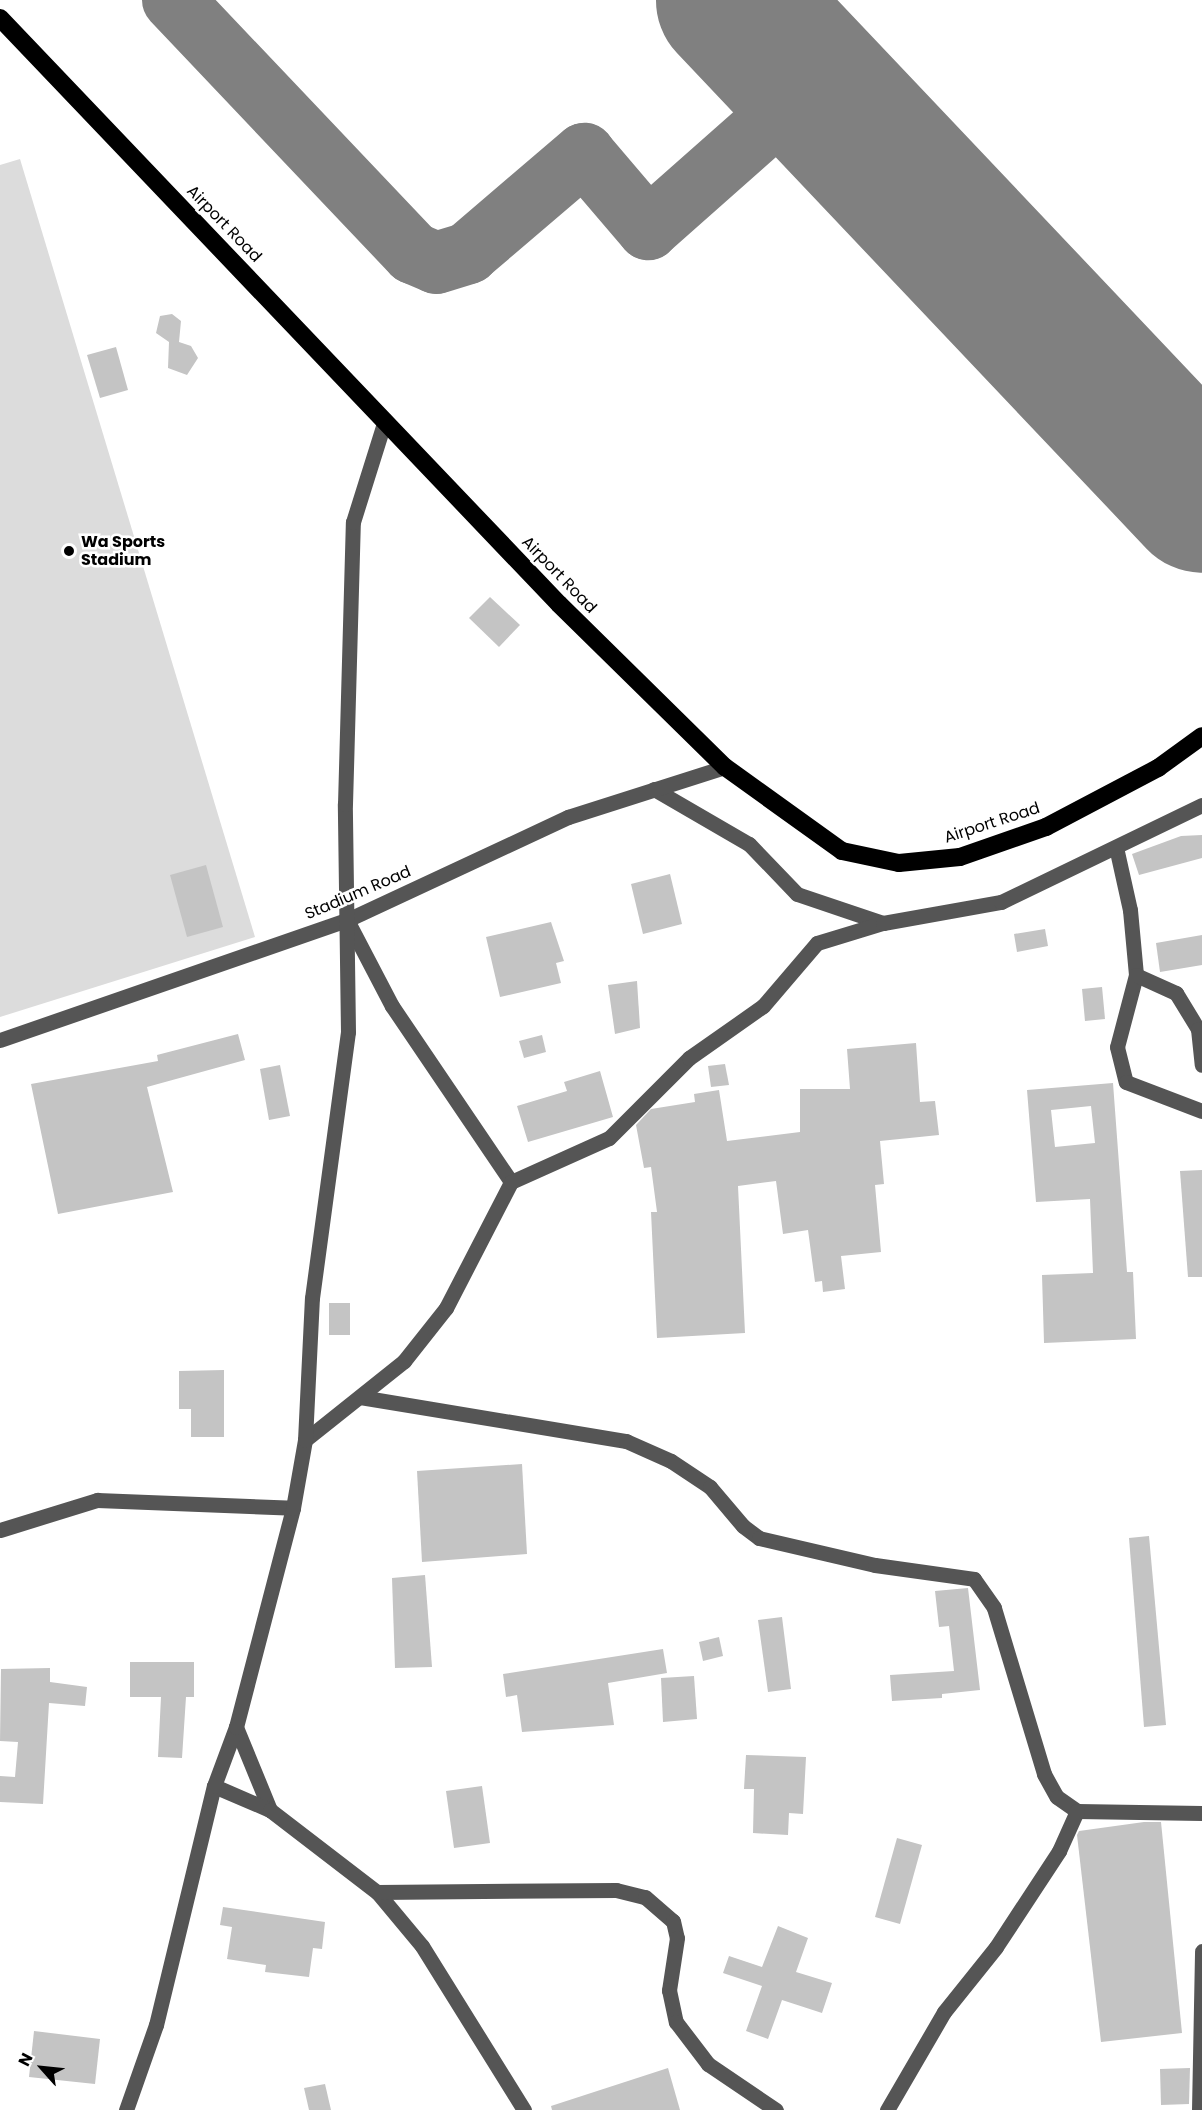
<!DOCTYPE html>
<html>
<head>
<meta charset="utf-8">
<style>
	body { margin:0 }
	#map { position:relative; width:1202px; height:2110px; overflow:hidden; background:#fff; font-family:Poppins,sans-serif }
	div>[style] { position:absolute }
	.green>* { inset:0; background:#dcdcdc }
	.taxiway>* { height:62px; margin:-31px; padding:0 31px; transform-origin:31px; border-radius:31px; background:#808080 }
	.runway>* { height:153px; margin:-76.5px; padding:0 76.5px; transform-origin:76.5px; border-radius:76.5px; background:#808080 }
	.building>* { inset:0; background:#c4c4c4 }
	.minor>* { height:15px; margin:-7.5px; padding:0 7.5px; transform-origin:7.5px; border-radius:7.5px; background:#555 }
	.highway>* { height:18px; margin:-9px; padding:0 9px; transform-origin:9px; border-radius:9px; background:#000 }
	.dots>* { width:16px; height:16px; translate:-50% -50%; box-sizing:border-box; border:3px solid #fff; border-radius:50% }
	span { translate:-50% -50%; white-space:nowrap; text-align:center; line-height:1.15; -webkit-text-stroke:5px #fff; paint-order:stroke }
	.street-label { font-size:16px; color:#000 }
	.poi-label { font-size:16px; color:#000; font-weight:700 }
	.left { translate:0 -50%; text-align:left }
	.north { position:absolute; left:12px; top:2038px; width:60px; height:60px; -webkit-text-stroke:4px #fff; paint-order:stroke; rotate:297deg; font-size:16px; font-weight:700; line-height:24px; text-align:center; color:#000 }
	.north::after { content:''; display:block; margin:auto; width:21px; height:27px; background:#000; clip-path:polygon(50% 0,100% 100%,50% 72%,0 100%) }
</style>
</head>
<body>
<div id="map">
	<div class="green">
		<div style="clip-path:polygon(20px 159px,255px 937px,0 1017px,0 165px)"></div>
	</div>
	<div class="taxiway">
		<div style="left:173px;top:0;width:349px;rotate:46.5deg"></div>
		<div style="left:413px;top:253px;width:25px;rotate:23deg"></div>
		<div style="left:436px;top:263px;width:34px;rotate:-17deg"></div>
		<div style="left:468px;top:253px;width:153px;rotate:-40.5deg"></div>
		<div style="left:584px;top:154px;width:99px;rotate:49.5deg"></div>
		<div style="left:648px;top:229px;width:219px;rotate:-41.5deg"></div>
	</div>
	<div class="runway">
		<div style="left:732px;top:0;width:683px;rotate:46.54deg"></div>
	</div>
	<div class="building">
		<div style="clip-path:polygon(172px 314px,181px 321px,179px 342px,191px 346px,198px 358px,187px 375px,168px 368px,169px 342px,156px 333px,160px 316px)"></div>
		<div style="clip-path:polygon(116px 347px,128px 390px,100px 398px,87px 355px)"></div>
		<div style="clip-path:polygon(490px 597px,520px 625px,499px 647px,469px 618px)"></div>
		<div style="clip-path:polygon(1202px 835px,1202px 858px,1139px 875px,1132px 854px,1181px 836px)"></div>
		<div style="clip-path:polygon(206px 865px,223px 927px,187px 937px,170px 875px)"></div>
		<div style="clip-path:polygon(670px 874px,682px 924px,643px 934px,631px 884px)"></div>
		<div style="clip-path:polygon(551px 922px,564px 961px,556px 963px,561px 983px,500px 997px,486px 937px)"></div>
		<div style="clip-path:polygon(1045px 929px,1048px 946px,1017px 952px,1014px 934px)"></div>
		<div style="clip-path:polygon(1202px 935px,1202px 965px,1160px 972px,1156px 943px)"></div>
		<div style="clip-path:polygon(637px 981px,640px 1028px,615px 1034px,608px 985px)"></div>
		<div style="clip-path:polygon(1102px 987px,1105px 1019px,1085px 1021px,1082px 989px)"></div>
		<div style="clip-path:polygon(238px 1034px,245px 1060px,147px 1087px,173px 1192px,58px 1214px,31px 1084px,158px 1061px,157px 1055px)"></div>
		<div style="clip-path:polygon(542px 1035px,546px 1052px,524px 1058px,519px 1041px)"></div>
		<div style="clip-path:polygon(916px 1043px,920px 1102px,935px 1101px,939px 1135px,880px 1141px,884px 1184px,875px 1185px,881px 1252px,841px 1256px,845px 1289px,823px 1292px,822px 1281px,815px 1282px,808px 1230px,783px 1234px,776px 1181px,738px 1186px,745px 1333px,657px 1338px,651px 1212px,657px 1212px,651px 1167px,644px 1168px,636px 1125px,651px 1109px,695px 1102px,694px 1094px,719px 1090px,727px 1141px,800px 1132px,800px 1089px,850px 1089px,847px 1049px)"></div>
		<div style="clip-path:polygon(725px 1064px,729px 1085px,711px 1087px,708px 1066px)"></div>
		<div style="clip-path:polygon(280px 1065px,290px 1116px,269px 1120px,260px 1069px)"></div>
		<div style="clip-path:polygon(600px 1071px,613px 1117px,528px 1142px,517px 1106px,567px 1091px,564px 1082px)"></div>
		<div style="clip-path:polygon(evenodd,1113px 1083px,1127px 1272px,1133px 1272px,1136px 1339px,1044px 1343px,1042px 1275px,1093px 1273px,1090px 1199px,1036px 1202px,1027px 1090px,1113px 1083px,1091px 1106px,1095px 1143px,1055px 1147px,1051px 1110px,1091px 1106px)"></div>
		<div style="clip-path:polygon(1202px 1170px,1202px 1277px,1188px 1277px,1180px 1171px)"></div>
		<div style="clip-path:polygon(329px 1303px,350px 1303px,350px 1335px,329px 1335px)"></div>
		<div style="clip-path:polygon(224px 1370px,224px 1437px,191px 1437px,191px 1409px,179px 1409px,179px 1371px)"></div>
		<div style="clip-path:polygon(522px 1464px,527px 1554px,422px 1562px,417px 1471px)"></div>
		<div style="clip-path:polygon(1149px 1536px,1166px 1725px,1144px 1727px,1129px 1538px)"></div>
		<div style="clip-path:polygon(425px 1575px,432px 1667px,395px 1668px,392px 1578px)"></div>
		<div style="clip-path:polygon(968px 1588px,980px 1690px,942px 1694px,942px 1698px,892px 1701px,890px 1675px,954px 1671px,949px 1626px,939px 1627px,935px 1591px)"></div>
		<div style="clip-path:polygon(782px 1617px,791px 1689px,768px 1692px,758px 1620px)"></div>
		<div style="clip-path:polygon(719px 1637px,723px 1656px,703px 1661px,699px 1642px)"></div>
		<div style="clip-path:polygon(663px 1649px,667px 1673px,608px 1683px,614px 1725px,522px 1732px,517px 1695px,506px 1697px,503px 1674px)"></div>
		<div style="clip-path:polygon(130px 1662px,194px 1662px,194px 1697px,186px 1697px,182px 1758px,158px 1757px,161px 1697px,130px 1697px)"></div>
		<div style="clip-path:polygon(50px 1668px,50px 1682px,87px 1687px,85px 1706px,49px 1703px,43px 1804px,0 1802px,0 1776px,15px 1777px,18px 1742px,0 1741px,1px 1669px)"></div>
		<div style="clip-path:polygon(694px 1676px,697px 1719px,663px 1722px,661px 1678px)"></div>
		<div style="clip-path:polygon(746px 1755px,806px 1757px,803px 1814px,789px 1813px,788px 1835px,753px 1833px,754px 1789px,744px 1789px)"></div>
		<div style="clip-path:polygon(482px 1786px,490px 1843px,454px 1848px,446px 1791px)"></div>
		<div style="clip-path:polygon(1144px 1822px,1161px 1822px,1182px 2033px,1101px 2042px,1077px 1835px,1079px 1831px)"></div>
		<div style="clip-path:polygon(897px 1838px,922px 1845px,900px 1924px,875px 1917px)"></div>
		<div style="clip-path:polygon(223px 1907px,325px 1922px,322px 1949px,313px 1948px,309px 1977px,265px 1972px,266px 1965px,227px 1959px,232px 1927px,220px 1925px)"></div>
		<div style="clip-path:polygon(778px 1926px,808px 1938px,796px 1972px,832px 1983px,822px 2013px,782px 2000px,768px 2039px,746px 2031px,762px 1986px,723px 1973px,729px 1956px,762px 1967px)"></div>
		<div style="clip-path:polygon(34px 2031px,100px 2039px,95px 2084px,29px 2077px)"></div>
		<div style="clip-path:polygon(668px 2068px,680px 2110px,552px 2110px,551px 2106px)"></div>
		<div style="clip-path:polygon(1190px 2068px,1189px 2104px,1161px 2105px,1160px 2069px)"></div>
		<div style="clip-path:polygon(325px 2084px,331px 2110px,309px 2110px,304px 2088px)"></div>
	</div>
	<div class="minor">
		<div style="left:654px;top:789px;width:110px;rotate:30.1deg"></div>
		<div style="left:749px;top:844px;width:69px;rotate:46.2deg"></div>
		<div style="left:797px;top:894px;width:91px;rotate:18.6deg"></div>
		<div style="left:1116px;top:847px;width:65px;rotate:77.5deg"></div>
		<div style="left:1130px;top:910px;width:65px;rotate:84.7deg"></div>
		<div style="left:1136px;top:975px;width:74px;rotate:104.8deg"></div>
		<div style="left:1117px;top:1047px;width:36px;rotate:76deg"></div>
		<div style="left:1126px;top:1082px;width:81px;rotate:20.9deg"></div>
		<div style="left:347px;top:920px;width:97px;rotate:62.4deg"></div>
		<div style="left:392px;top:1006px;width:212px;rotate:55.9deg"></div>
		<div style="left:1136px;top:975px;width:44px;rotate:24.2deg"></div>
		<div style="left:1176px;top:993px;width:42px;rotate:58.6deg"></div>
		<div style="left:1198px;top:1029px;width:36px;rotate:84deg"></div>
		<div style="left:0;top:1040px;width:367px;rotate:-19.1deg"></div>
		<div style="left:347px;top:920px;width:244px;rotate:-25deg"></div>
		<div style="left:568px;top:817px;width:165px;rotate:-17.7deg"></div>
		<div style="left:360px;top:1397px;width:270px;rotate:9.4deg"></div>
		<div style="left:626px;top:1441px;width:49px;rotate:24deg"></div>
		<div style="left:671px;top:1461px;width:47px;rotate:33.7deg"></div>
		<div style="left:710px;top:1487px;width:51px;rotate:49.8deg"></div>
		<div style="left:743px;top:1526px;width:20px;rotate:37deg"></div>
		<div style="left:759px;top:1538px;width:119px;rotate:13.1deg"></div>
		<div style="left:875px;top:1565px;width:100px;rotate:8deg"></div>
		<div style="left:974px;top:1579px;width:35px;rotate:55deg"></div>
		<div style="left:994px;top:1608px;width:173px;rotate:73.2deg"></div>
		<div style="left:1044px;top:1774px;width:26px;rotate:61deg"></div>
		<div style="left:1057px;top:1797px;width:24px;rotate:35deg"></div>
		<div style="left:1077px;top:1811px;width:125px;rotate:0.9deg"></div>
		<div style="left:305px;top:1440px;width:127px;rotate:-38.6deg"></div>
		<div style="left:404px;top:1361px;width:68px;rotate:-51.6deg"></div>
		<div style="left:446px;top:1308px;width:142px;rotate:-62.7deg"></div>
		<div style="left:511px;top:1182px;width:107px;rotate:-24.2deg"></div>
		<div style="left:609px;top:1138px;width:113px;rotate:-45deg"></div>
		<div style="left:689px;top:1058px;width:90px;rotate:-35.1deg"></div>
		<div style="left:763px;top:1006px;width:83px;rotate:-49.4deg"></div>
		<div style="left:817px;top:943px;width:69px;rotate:-16.9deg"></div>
		<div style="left:883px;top:923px;width:120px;rotate:-10.1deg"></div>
		<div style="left:1001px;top:902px;width:223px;rotate:-25.8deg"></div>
		<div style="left:0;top:1530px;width:102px;rotate:-17.2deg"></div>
		<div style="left:97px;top:1500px;width:196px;rotate:2.3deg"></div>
		<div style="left:236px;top:1727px;width:90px;rotate:67.7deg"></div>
		<div style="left:214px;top:1786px;width:61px;rotate:23.2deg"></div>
		<div style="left:270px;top:1810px;width:135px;rotate:37.5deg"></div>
		<div style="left:377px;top:1892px;width:70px;rotate:50.2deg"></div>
		<div style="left:422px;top:1946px;width:193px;rotate:58.1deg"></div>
		<div style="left:377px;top:1892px;width:239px;rotate:-0.5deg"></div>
		<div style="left:616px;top:1890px;width:30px;rotate:14deg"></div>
		<div style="left:645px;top:1897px;width:37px;rotate:41deg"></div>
		<div style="left:673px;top:1921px;width:17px;rotate:77deg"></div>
		<div style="left:677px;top:1938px;width:53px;rotate:98.7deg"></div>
		<div style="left:669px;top:1990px;width:33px;rotate:78deg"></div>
		<div style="left:676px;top:2022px;width:53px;rotate:52.7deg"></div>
		<div style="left:708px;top:2064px;width:82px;rotate:34.1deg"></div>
		<div style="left:126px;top:2110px;width:90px;rotate:-70.6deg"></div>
		<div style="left:156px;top:2025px;width:246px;rotate:-76.4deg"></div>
		<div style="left:214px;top:1786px;width:63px;rotate:-69.6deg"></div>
		<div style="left:236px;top:1727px;width:226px;rotate:-75.4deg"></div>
		<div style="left:293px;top:1508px;width:69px;rotate:-80deg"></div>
		<div style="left:305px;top:1440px;width:142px;rotate:-87.2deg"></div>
		<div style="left:312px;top:1298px;width:268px;rotate:-82.3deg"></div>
		<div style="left:348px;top:1032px;width:228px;rotate:-90.8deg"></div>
		<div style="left:345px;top:804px;width:282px;rotate:-88.4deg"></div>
		<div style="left:353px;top:522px;width:107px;rotate:-72.6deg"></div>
		<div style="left:887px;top:2110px;width:113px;rotate:-59.8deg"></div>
		<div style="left:944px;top:2012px;width:83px;rotate:-51.3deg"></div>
		<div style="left:996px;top:1947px;width:115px;rotate:-56.7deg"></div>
		<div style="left:1059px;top:1851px;width:44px;rotate:-65.8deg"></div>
		<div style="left:1199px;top:2110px;width:159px;rotate:-88.9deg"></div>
	</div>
	<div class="highway">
		<div style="left:0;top:18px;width:810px;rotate:46.35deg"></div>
		<div style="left:559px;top:604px;width:233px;rotate:44.5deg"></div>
		<div style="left:725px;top:767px;width:144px;rotate:35.7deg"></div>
		<div style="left:842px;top:851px;width:58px;rotate:11.9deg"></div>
		<div style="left:899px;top:863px;width:61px;rotate:-5.6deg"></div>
		<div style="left:960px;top:857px;width:91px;rotate:-19.2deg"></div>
		<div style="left:1046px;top:827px;width:127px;rotate:-27.8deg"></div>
		<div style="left:1158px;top:768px;width:54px;rotate:-36deg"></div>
	</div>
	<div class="dots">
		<div style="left:69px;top:551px;background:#000"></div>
	</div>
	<div class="street-label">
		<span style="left:224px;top:224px;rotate:46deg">Airport Road</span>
		<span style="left:559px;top:575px;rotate:46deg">Airport Road</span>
		<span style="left:992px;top:823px;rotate:-18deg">Airport Road</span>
		<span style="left:358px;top:893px;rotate:-23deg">Stadium Road</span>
	</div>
	<div class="poi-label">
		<span class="left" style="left:81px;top:551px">Wa Sports<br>Stadium</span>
	</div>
	<div class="north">N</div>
</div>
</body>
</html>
